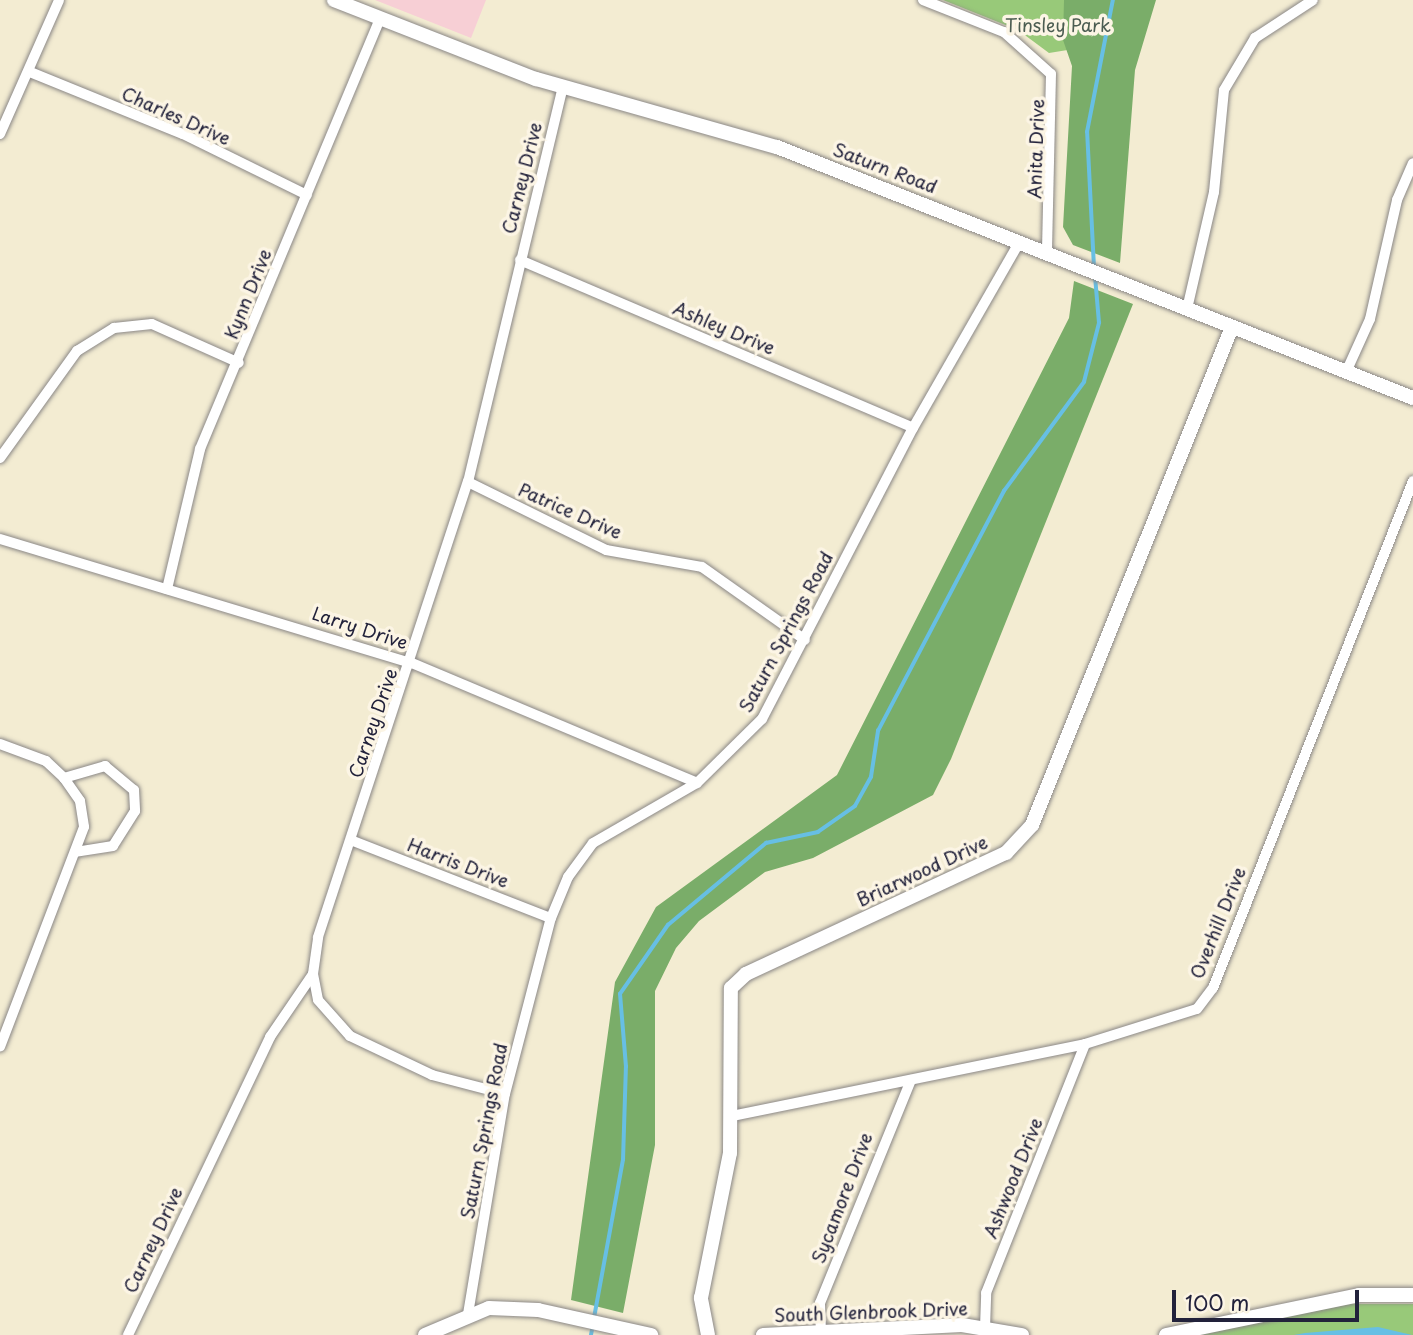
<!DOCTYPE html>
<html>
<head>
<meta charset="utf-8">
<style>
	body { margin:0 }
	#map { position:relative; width:1413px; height:1335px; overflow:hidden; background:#f3ecd2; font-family:"Playpen Sans",sans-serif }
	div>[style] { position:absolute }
	.built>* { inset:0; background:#f7cfd5 }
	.green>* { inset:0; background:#98c979 }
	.forest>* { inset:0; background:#7aad69 }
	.water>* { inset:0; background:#67bfe4 }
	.stream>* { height:3.5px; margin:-1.75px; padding:0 1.75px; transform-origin:1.75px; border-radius:1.75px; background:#67bfe4 }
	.roads { filter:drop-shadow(0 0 2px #8a8786) drop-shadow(0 0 2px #8a8786) }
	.minor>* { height:10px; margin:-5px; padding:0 5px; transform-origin:5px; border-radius:5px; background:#fff }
	.tertiary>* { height:14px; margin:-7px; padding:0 7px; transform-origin:7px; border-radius:7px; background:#fff }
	span { translate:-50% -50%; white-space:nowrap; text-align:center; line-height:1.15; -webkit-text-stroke:7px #fcf5e5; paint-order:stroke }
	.park-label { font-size:18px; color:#4b5c51 }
	.street-label { font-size:18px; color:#22223b }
	.scale { position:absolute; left:1172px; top:1290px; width:187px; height:32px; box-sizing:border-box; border:4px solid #22223b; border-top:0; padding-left:9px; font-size:21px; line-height:24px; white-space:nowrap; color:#22223b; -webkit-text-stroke:5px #fcf5e5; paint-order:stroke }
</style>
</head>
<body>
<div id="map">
	<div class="built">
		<div style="clip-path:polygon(375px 0,486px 0,471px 38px)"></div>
	</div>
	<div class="green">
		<div style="clip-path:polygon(943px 0,1089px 0,1086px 47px,1049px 53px,1018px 30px)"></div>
		<div style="clip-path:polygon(1350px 1304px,1413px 1304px,1413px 1335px,1196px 1335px)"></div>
	</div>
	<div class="forest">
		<div style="clip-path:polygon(1064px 0,1156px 0,1135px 70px,1120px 263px,1073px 245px,1063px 227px,1072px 66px,1063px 40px)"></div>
		<div style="clip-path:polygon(1074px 281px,1133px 304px,951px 759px,933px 795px,813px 858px,765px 872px,699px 921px,676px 948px,655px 991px,655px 1145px,623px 1313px,571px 1300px,615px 982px,656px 907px,837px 775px,1069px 318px)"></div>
	</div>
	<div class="water">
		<div style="clip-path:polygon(1378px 1327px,1412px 1335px,1294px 1335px,1305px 1333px)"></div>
	</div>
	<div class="stream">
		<div style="left:1094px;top:268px;width:136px;rotate:-92.9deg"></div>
		<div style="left:1087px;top:132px;width:135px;rotate:-78.9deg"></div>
		<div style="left:594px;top:1318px;width:161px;rotate:-79.6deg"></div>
		<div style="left:623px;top:1160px;width:93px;rotate:-88.2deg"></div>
		<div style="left:626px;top:1067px;width:73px;rotate:-94.7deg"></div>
		<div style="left:620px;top:994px;width:84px;rotate:-55.2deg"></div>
		<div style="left:668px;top:925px;width:128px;rotate:-39.9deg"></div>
		<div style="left:766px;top:843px;width:53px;rotate:-11.9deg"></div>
		<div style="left:818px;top:832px;width:45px;rotate:-35.1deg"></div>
		<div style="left:855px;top:806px;width:33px;rotate:-61deg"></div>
		<div style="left:871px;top:777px;width:47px;rotate:-81.3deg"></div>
		<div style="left:878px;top:731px;width:271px;rotate:-62.3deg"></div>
		<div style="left:1004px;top:491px;width:135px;rotate:-53.7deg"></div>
		<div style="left:1084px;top:382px;width:61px;rotate:-75.7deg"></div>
		<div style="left:1099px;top:323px;width:47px;rotate:-94.9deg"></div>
		<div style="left:591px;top:1335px;width:10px;rotate:-79deg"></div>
	</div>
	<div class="roads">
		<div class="minor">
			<div style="left:923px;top:0;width:87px;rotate:21.6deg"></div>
			<div style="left:1004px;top:32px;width:63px;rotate:41.8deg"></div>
			<div style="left:1051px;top:74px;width:177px;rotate:91.3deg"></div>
			<div style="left:30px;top:72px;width:165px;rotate:22.1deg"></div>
			<div style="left:183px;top:134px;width:138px;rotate:26.2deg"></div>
			<div style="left:0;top:134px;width:146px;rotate:-66.2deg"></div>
			<div style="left:520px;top:260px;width:427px;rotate:23.1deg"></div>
			<div style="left:1187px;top:309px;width:120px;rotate:-77deg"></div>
			<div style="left:1214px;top:192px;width:102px;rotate:-84.4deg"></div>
			<div style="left:1224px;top:90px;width:61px;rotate:-59.2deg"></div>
			<div style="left:1255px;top:38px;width:69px;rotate:-33.2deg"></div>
			<div style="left:1347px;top:370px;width:56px;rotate:-65.7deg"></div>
			<div style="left:1370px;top:319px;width:122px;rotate:-77.2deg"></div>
			<div style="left:1397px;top:200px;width:40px;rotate:-66.6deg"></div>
			<div style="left:0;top:458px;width:132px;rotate:-54.3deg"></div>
			<div style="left:77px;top:351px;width:44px;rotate:-31.9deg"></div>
			<div style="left:114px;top:328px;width:38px;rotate:-6deg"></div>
			<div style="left:152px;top:324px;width:95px;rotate:24.1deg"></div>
			<div style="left:468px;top:482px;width:154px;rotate:26.2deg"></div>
			<div style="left:606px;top:550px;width:97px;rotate:10deg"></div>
			<div style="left:702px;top:567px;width:126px;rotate:35.3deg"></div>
			<div style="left:0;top:539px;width:430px;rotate:16.8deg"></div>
			<div style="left:412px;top:663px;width:309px;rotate:22.8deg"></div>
			<div style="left:167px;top:589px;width:144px;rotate:-76.7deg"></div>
			<div style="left:200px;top:449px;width:466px;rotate:-67.3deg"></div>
			<div style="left:0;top:744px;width:49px;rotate:20.3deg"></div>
			<div style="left:46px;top:761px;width:25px;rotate:43deg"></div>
			<div style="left:64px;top:778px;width:28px;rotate:55deg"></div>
			<div style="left:80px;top:801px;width:26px;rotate:81deg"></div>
			<div style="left:84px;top:827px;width:235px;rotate:110.9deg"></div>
			<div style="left:64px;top:778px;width:43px;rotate:-16.3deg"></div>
			<div style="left:105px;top:766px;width:38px;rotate:40deg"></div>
			<div style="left:134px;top:790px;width:21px;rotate:87deg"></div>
			<div style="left:135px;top:811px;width:41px;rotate:122.2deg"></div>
			<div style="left:113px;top:846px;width:36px;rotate:171deg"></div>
			<div style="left:353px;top:841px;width:212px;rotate:21.3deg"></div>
			<div style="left:313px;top:974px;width:26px;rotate:79deg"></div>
			<div style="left:318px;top:1000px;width:48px;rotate:48.4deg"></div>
			<div style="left:350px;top:1036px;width:91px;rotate:25.4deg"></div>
			<div style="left:432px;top:1075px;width:75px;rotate:14.6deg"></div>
			<div style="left:732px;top:1116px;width:360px;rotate:-11.5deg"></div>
			<div style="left:1085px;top:1044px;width:117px;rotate:-17.4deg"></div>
			<div style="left:1197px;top:1009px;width:26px;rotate:-53deg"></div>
			<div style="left:1213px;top:988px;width:545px;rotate:-68.47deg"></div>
			<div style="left:468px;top:1314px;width:223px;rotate:-80.5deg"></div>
			<div style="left:505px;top:1094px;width:182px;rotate:-75.4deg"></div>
			<div style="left:551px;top:918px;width:44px;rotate:-67.5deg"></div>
			<div style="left:568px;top:877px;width:42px;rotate:-53.7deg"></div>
			<div style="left:593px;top:843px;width:120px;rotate:-30deg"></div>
			<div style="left:697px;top:783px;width:91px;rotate:-44.6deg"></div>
			<div style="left:762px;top:719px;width:328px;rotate:-62.6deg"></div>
			<div style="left:913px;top:428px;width:215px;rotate:-60.2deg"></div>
			<div style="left:985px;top:1328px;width:35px;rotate:-88deg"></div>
			<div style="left:986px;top:1293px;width:268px;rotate:-68.3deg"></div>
			<div style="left:821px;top:1333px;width:30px;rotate:-92deg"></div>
			<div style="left:820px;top:1303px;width:241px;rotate:-67.8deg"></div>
			<div style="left:128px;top:1335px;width:330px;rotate:-64.5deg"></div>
			<div style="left:270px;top:1037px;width:76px;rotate:-55.7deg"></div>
			<div style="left:313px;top:974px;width:37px;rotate:-82deg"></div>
			<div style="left:318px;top:937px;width:479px;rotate:-71.8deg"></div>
			<div style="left:468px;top:482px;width:406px;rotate:-76.5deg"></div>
		</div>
		<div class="tertiary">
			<div style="left:334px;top:0;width:217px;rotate:21.4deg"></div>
			<div style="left:536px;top:79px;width:250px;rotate:15.8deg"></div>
			<div style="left:777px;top:147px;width:684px;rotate:21.54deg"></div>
			<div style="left:425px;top:1335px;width:69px;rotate:-22.9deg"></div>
			<div style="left:489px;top:1308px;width:49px;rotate:2.3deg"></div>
			<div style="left:538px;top:1310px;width:116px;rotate:12.5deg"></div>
			<div style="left:708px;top:1335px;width:38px;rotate:-101deg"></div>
			<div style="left:701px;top:1298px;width:148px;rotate:-78.7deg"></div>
			<div style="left:730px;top:1153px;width:165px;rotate:-89.7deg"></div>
			<div style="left:731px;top:988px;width:21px;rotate:-43deg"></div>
			<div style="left:746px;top:974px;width:287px;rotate:-25deg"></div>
			<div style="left:1006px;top:853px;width:38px;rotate:-47deg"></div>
			<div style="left:1032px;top:825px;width:537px;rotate:-68.12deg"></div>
			<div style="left:763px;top:1335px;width:199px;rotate:-2.9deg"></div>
			<div style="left:962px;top:1325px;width:61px;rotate:9.5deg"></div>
			<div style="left:1166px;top:1335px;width:197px;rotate:-11.7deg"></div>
			<div style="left:1359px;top:1295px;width:54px"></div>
		</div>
	</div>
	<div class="park-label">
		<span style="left:1058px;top:25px">Tinsley Park</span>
	</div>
	<div class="street-label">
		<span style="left:176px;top:116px;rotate:24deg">Charles Drive</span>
		<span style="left:1036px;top:149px;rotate:-88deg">Anita Drive</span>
		<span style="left:885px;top:168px;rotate:21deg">Saturn Road</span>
		<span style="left:522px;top:178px;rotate:-76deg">Carney Drive</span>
		<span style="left:248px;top:294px;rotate:-68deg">Kynn Drive</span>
		<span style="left:724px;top:328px;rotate:23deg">Ashley Drive</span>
		<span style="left:570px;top:511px;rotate:24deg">Patrice Drive</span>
		<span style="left:360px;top:628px;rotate:18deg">Larry Drive</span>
		<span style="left:786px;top:632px;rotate:-62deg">Saturn Springs Road</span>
		<span style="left:373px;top:723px;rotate:-71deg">Carney Drive</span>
		<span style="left:458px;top:863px;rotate:21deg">Harris Drive</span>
		<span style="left:922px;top:871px;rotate:-25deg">Briarwood Drive</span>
		<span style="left:1218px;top:923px;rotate:-68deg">Overhill Drive</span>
		<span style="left:484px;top:1131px;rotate:-79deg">Saturn Springs Road</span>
		<span style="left:1013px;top:1178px;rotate:-68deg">Ashwood Drive</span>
		<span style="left:842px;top:1198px;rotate:-69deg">Sycamore Drive</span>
		<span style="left:153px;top:1240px;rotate:-65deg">Carney Drive</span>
		<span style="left:871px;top:1312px;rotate:-2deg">South Glenbrook Drive</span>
	</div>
	<div class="scale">100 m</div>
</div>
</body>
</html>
